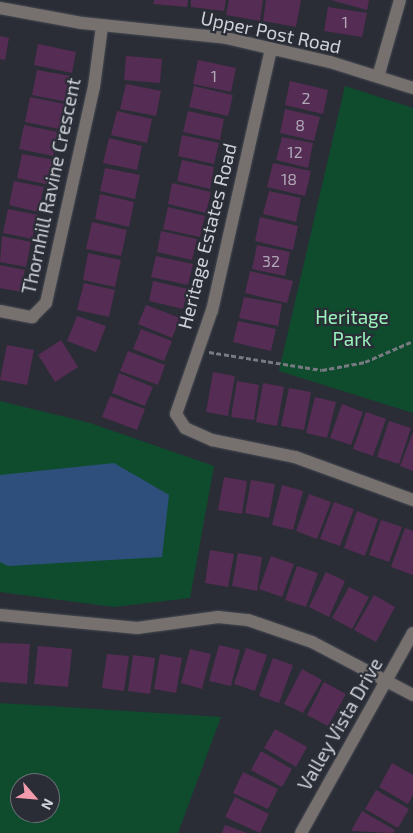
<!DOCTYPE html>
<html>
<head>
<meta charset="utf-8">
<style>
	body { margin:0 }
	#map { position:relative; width:413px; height:833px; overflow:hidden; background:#2a2d36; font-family:"Exo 2",sans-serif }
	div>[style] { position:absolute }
	.green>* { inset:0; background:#0f4c2e }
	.water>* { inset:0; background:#2e4f7b }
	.building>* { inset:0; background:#552c53 }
	.path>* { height:2.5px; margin-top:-1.25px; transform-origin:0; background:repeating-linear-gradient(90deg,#787a82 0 5px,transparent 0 7.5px) }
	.roads { filter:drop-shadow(0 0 1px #484b53) drop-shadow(0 0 1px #484b53) }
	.minor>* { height:12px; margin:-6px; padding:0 6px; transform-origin:6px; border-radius:6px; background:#76716e }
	span { translate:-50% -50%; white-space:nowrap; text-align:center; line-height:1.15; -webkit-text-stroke:4.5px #2a2d36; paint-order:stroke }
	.number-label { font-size:16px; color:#b0a8b7 }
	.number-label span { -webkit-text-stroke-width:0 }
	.street-label { font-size:19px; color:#cfd1d8 }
	.park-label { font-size:19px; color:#99f2bc }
	.north { position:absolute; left:10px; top:773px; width:50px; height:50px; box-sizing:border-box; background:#2a2d36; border:1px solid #6c6f77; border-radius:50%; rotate:117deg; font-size:14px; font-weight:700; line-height:20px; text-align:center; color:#cfd1d8 }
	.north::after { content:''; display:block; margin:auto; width:18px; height:22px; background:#f39aac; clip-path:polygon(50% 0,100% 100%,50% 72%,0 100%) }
</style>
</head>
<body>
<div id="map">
	<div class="green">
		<div style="clip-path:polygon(345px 86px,413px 108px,413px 413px,279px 371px)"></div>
		<div style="clip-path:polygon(0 401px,90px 423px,214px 466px,190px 598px,114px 607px,0 592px)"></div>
		<div style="clip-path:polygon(evenodd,0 703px,221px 717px,178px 833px,0 833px,0 703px,20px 783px,50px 783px,50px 813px,20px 813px,20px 783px)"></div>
	</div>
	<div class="water">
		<div style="clip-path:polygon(114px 463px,169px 495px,162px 557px,8px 566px,0 562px,0 475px)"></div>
	</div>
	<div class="building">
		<div style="clip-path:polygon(154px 0,188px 0,187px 7px,153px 4px)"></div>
		<div style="clip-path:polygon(191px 0,226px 0,224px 11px,191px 7px)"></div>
		<div style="clip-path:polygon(229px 0,263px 0,260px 21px,226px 15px)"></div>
		<div style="clip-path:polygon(266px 0,301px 0,296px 27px,263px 21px)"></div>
		<div style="clip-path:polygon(331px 0,369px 0,367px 10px)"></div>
		<div style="clip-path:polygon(328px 7px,367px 13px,362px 37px,324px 31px)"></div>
		<div style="clip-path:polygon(0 36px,9px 38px,5px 60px,0 59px)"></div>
		<div style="clip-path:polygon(38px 44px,76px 52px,72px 73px,34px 65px)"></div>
		<div style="clip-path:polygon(126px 56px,162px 59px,160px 83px,124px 80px)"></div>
		<div style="clip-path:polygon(198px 60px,236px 68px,231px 92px,193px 84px)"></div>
		<div style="clip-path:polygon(37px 70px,71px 76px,67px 102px,32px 95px)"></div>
		<div style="clip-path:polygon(290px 81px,328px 90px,323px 114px,285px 105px)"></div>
		<div style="clip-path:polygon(126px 84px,161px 91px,156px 116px,120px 109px)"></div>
		<div style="clip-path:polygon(194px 86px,233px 95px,228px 116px,189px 107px)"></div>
		<div style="clip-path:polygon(30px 97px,65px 104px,59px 129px,25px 122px)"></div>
		<div style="clip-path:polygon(285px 109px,320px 117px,314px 141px,280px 133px)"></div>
		<div style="clip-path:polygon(117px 111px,152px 119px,147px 143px,111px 135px)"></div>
		<div style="clip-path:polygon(188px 111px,224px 119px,220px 140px,183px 132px)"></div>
		<div style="clip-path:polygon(24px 125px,58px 132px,53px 156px,19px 149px)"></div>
		<div style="clip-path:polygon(182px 135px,219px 143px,214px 164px,178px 156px)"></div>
		<div style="clip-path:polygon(282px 137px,313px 143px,308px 168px,276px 160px)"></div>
		<div style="clip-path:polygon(109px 138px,142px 146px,137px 170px,103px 163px)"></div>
		<div style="clip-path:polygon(22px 154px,55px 160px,50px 185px,17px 178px)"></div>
		<div style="clip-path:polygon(182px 160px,214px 167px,210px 189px,177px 181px)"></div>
		<div style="clip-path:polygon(273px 163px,311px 171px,305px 196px,267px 187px)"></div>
		<div style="clip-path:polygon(105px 168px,140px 175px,135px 199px,100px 191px)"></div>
		<div style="clip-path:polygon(14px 181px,44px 187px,38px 212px,9px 205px)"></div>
		<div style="clip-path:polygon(172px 183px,211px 192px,206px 213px,168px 204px)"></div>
		<div style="clip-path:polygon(269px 191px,301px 198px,296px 222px,263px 214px)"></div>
		<div style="clip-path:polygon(100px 194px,134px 202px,129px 227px,95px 219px)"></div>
		<div style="clip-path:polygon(168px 207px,205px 216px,200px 237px,163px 229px)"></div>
		<div style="clip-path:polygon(8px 209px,38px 215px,32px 239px,3px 233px)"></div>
		<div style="clip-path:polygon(260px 217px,298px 226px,293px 250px,255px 241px)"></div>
		<div style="clip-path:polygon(92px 222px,127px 230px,121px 256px,86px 249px)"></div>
		<div style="clip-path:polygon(161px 231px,197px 239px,192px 260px,157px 252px)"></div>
		<div style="clip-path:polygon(2px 236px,31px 242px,26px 267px,0 262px)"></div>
		<div style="clip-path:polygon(257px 245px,290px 252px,285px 276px,252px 269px)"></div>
		<div style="clip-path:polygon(88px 253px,121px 260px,115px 287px,83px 280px)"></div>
		<div style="clip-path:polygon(156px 256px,193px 264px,188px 285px,151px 277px)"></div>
		<div style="clip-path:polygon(0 265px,25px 270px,21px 292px,0 288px)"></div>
		<div style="clip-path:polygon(250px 271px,293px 281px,287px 303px,245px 293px)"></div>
		<div style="clip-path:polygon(153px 281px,188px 289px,183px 309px,149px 301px)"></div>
		<div style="clip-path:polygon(84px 283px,115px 290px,109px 317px,77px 310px)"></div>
		<div style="clip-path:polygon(244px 297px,282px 304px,278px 326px,239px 318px)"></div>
		<div style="clip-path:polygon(146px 305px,180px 318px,172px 338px,138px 324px)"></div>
		<div style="clip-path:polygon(77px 316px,106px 326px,96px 352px,67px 341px)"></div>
		<div style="clip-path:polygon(238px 321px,276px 329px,271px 351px,233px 342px)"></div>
		<div style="clip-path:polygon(141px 329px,172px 341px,164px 361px,133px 349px)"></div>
		<div style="clip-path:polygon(61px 340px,78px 367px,55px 382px,38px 355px)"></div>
		<div style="clip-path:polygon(7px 345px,34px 350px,27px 385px,0 380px)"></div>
		<div style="clip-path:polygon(128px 351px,165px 365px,158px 385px,120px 371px)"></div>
		<div style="clip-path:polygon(213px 372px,235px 376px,228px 416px,206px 412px)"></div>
		<div style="clip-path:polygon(119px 373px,153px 387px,145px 406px,112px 393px)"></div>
		<div style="clip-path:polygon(237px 381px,259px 385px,254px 420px,231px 417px)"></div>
		<div style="clip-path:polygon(263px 383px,284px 387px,277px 426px,256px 422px)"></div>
		<div style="clip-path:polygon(289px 388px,311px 392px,304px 430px,281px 426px)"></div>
		<div style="clip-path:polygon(110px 396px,145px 409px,137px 430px,102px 417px)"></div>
		<div style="clip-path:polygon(315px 397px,336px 402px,327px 438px,306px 433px)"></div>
		<div style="clip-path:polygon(342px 404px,363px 412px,351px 445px,330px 438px)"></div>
		<div style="clip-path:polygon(366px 412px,386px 419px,373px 456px,353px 449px)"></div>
		<div style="clip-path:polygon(389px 421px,411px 428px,399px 464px,377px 457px)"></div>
		<div style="clip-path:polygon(413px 432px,413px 471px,400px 466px)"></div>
		<div style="clip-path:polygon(224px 477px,247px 481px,242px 514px,218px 510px)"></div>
		<div style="clip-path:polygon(251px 480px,275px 484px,269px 518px,245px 513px)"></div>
		<div style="clip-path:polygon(282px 485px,303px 491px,293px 530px,272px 525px)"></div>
		<div style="clip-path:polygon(309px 494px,331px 502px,317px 539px,296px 531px)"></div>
		<div style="clip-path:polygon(334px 502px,354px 509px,340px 546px,320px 539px)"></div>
		<div style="clip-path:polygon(357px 511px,378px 519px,365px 556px,344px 548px)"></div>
		<div style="clip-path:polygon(381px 520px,402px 527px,389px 562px,369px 555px)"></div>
		<div style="clip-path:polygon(405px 528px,413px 531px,413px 575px,391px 567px)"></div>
		<div style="clip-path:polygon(210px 550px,234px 554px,228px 587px,205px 583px)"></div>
		<div style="clip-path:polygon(238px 553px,262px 557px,257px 591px,232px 586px)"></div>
		<div style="clip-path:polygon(271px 556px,294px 564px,282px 597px,259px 589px)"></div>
		<div style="clip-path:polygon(297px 566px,318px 573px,306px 607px,285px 600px)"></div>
		<div style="clip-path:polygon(326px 572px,345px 581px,329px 617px,309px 607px)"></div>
		<div style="clip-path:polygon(349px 587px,369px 597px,352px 629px,332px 618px)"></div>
		<div style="clip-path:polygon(374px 595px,395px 607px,376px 642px,354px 630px)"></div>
		<div style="clip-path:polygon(0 643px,30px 644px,27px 684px,0 682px)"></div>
		<div style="clip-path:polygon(219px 645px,240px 650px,231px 686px,209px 681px)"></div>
		<div style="clip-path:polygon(38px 646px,72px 649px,68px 687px,34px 684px)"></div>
		<div style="clip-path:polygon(246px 648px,267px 655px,255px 691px,234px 684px)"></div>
		<div style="clip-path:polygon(190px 649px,211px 654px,202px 689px,181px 683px)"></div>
		<div style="clip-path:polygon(107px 654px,129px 656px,124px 691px,102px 688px)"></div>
		<div style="clip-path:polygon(160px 654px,182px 658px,176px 693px,154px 689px)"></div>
		<div style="clip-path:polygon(133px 655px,155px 658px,150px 694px,128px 691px)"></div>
		<div style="clip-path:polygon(273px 658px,293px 665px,279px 703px,259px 696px)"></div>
		<div style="clip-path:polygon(302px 669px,322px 680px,303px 713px,284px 704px)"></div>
		<div style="clip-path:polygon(324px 682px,346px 694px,328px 726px,307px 715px)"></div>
		<div style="clip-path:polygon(275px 729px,307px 747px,296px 767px,264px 748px)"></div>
		<div style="clip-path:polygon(261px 751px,292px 769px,282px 787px,251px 770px)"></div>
		<div style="clip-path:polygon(392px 763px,413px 775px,413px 795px,408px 804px,379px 787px)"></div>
		<div style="clip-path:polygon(243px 772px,278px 789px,268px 809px,233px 793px)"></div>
		<div style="clip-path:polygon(376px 790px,409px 809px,398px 828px,365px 809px)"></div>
		<div style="clip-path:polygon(235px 797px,269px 814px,260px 833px,225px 817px)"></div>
		<div style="clip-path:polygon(362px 811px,395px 830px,393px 833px,351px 831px)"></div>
		<div style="clip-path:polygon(225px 825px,247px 833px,222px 833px)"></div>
	</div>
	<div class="path">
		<div style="left:209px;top:352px;width:114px;rotate:9.1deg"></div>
		<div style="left:322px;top:370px;width:44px;rotate:-10.5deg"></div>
		<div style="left:365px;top:362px;width:52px;rotate:-23.6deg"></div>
	</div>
	<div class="roads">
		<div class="minor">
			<div style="left:0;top:8px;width:83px;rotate:10.4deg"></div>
			<div style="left:82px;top:23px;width:145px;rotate:5.9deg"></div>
			<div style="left:226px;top:38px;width:107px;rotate:13deg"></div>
			<div style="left:330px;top:62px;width:87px;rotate:17.4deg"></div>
			<div style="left:271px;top:49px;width:268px;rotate:102.7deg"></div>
			<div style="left:212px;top:310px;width:110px;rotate:109.1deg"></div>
			<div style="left:176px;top:414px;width:17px;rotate:57deg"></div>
			<div style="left:185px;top:428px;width:30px;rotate:24deg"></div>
			<div style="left:212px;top:440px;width:85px;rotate:11.6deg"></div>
			<div style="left:295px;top:457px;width:126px;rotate:20deg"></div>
			<div style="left:378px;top:77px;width:80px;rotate:-74.1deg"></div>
			<div style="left:0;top:311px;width:33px;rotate:11deg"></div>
			<div style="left:32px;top:317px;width:20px;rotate:-45deg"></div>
			<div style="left:46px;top:303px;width:221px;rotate:-77.5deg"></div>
			<div style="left:94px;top:87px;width:62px;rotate:-82.5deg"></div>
			<div style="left:0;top:615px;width:138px;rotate:5.4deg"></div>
			<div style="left:137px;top:628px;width:82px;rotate:-7.7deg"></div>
			<div style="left:218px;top:617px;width:30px;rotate:6deg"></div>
			<div style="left:248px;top:620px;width:68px;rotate:19deg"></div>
			<div style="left:312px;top:642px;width:114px;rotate:27.7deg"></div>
			<div style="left:301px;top:833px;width:229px;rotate:-60.8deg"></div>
		</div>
	</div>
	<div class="number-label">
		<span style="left:345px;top:22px">1</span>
		<span style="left:214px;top:76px">1</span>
		<span style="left:306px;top:98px">2</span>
		<span style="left:300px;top:125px">8</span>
		<span style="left:295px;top:152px">12</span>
		<span style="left:289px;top:179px">18</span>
		<span style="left:271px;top:261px">32</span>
	</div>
	<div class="street-label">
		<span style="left:271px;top:32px;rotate:12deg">Upper Post Road</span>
		<span style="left:51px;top:186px;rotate:-78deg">Thornhill Ravine Crescent</span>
		<span style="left:207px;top:236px;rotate:-76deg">Heritage Estates Road</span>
		<span style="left:340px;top:724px;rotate:-60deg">Valley Vista Drive</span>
	</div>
	<div class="park-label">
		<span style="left:352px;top:328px">Heritage<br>Park</span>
	</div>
	<div class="north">N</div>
</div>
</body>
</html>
